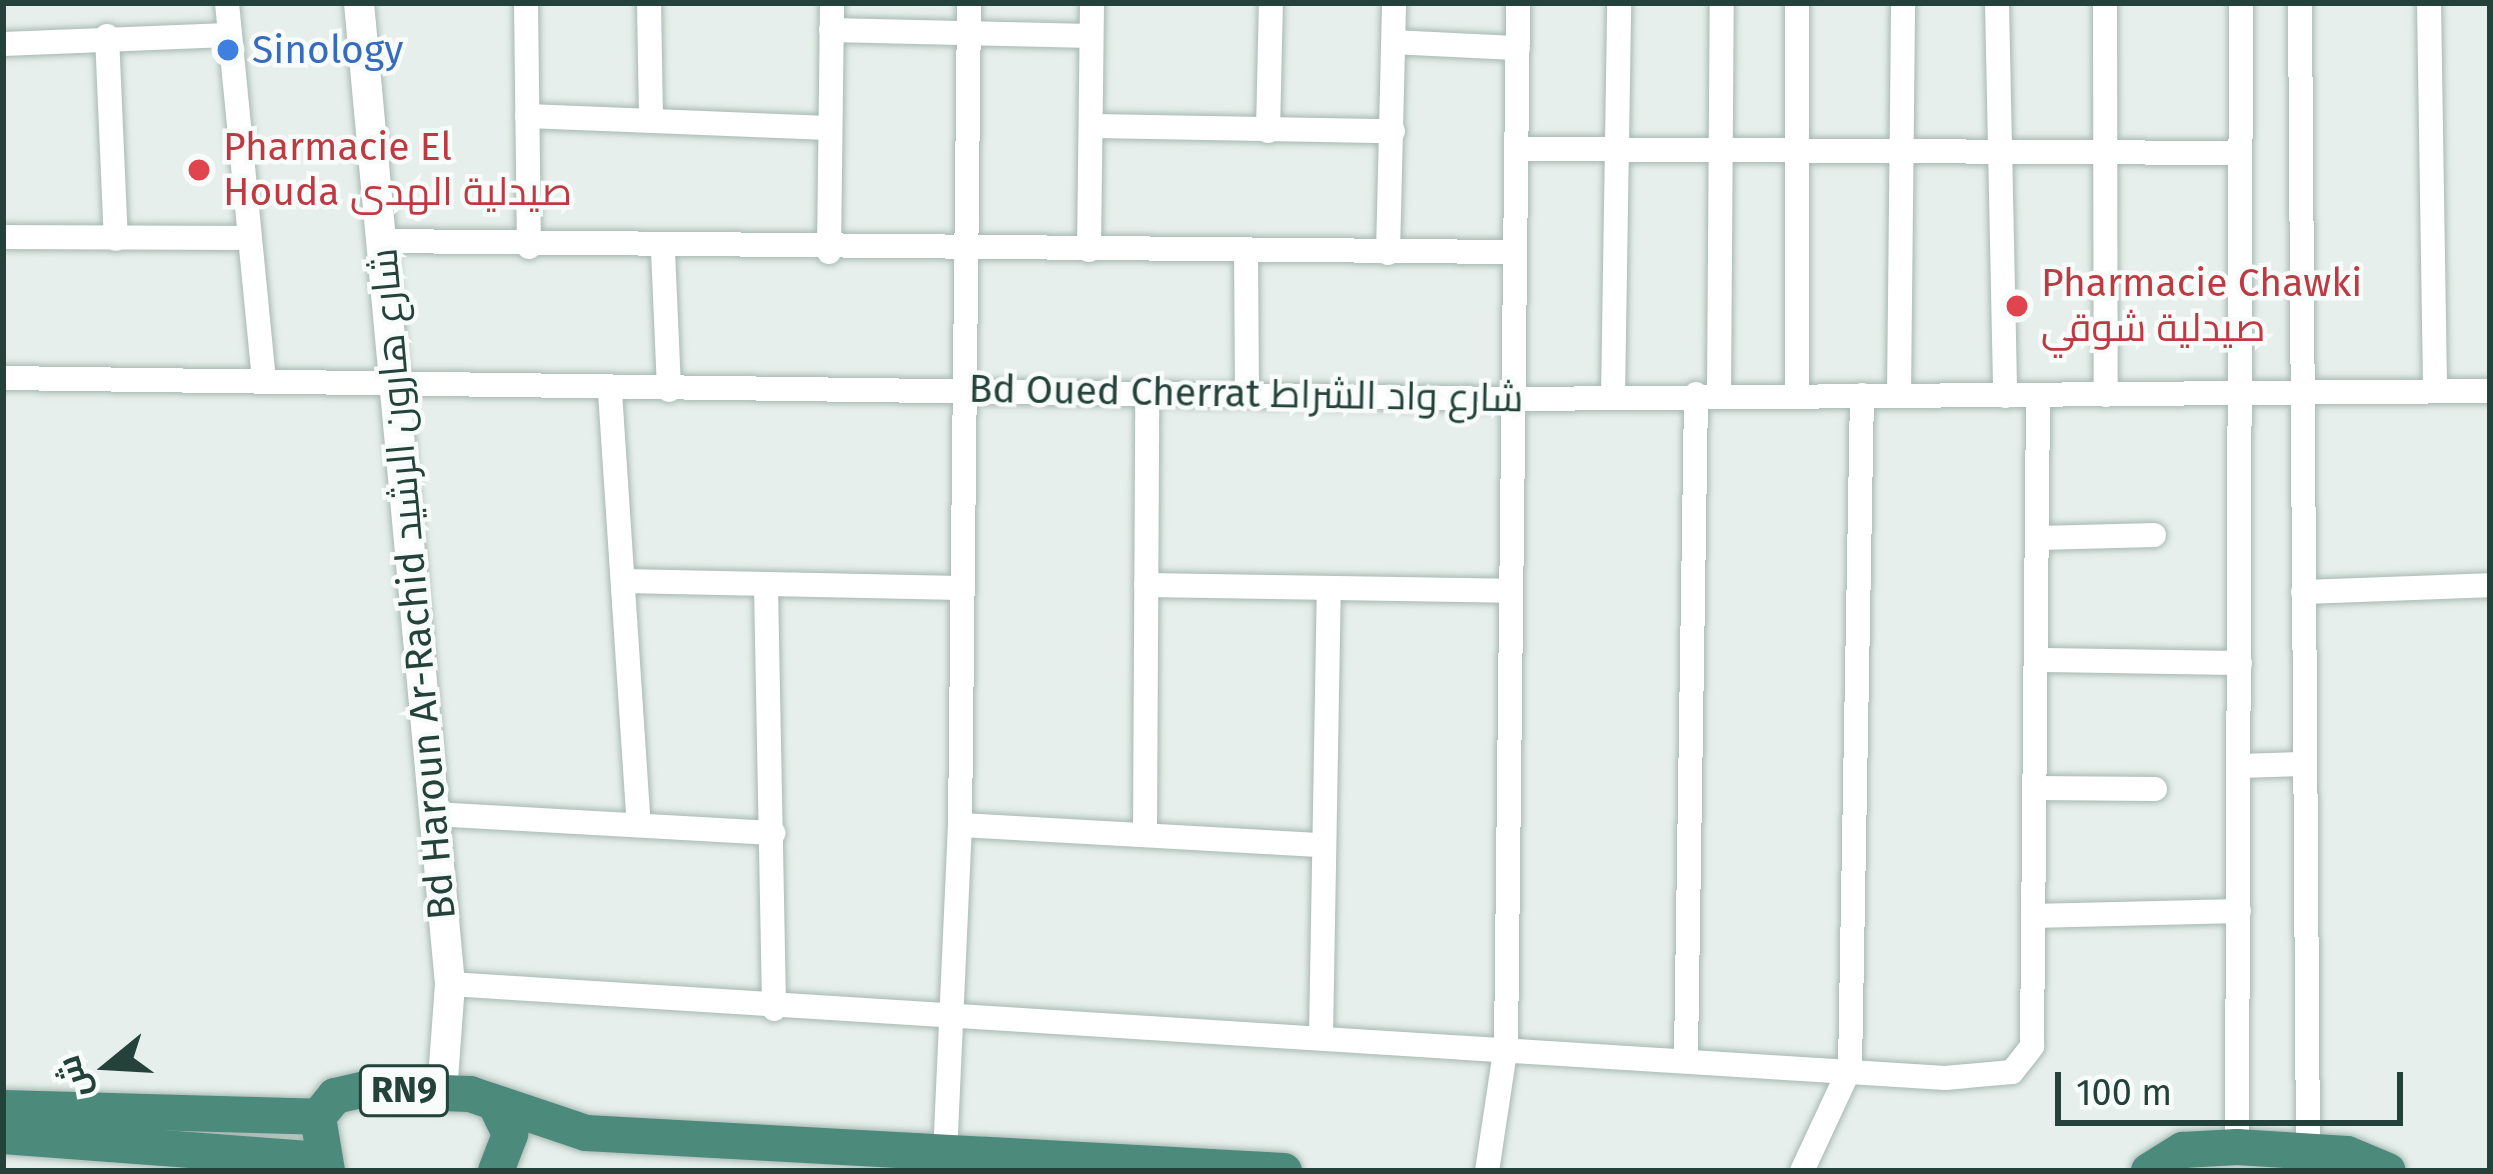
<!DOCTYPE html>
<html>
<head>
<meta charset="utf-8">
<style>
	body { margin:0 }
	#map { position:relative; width:2493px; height:1174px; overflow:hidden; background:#e6efeb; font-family:"Fira Sans",Cairo,sans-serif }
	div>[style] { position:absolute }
	.roads { filter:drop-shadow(0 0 3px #a8b8b2) drop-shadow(0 0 3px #a8b8b2) }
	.minor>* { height:24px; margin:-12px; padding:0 12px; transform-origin:12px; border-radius:12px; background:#fff }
	.tertiary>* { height:30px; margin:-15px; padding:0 15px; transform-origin:15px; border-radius:15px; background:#fff }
	.trunk>* { height:36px; margin:-18px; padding:0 18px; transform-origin:18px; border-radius:18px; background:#4c8a7c }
	.dots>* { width:33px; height:33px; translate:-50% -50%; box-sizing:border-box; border:6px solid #f7fbf9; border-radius:50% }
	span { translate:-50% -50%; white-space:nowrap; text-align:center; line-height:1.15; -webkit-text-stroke:9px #f7fbf9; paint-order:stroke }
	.shield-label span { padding:3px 9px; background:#f7fbf9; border:3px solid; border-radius:9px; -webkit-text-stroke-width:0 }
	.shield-label { font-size:36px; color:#24423a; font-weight:700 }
	.shop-label { font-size:39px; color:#366cbe }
	.left { translate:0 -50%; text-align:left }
	.health-label { font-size:39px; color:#be3a42 }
	.street-label { font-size:39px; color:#24423a }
	.frame { position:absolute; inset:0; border:6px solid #24423a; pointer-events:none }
	.north { position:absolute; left:48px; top:1006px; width:120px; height:120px; -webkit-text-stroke:9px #f7fbf9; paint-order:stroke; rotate:252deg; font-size:33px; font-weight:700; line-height:48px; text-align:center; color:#24423a }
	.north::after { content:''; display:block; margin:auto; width:42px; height:54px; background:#24423a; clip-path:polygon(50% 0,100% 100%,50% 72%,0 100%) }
	.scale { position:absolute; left:2055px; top:1072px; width:348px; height:54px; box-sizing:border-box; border:6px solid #24423a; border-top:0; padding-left:15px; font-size:36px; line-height:42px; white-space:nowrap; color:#24423a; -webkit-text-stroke:9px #f7fbf9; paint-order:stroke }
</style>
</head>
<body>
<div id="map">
	<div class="roads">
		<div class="minor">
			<div style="left:227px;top:3px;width:379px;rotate:84.4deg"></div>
			<div style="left:526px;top:3px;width:244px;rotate:89.3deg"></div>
			<div style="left:649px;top:3px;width:118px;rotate:89deg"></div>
			<div style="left:1797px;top:3px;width:391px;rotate:90deg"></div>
			<div style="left:1997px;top:3px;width:393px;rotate:88.8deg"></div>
			<div style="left:2105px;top:3px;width:392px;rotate:89.9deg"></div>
			<div style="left:2300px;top:3px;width:1145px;rotate:89.6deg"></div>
			<div style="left:2429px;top:3px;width:388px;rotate:89.1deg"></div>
			<div style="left:831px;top:30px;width:260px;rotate:1.3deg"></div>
			<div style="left:107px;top:36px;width:203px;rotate:87.5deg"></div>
			<div style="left:1394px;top:42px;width:124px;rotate:2.8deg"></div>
			<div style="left:3px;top:44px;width:225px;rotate:-2.3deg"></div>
			<div style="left:527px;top:116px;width:302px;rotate:2.3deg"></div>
			<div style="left:1092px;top:126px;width:301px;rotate:1deg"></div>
			<div style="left:1268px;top:131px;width:128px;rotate:-88.7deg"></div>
			<div style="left:1517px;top:149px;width:723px;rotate:0.32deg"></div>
			<div style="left:3px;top:237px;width:244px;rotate:0.2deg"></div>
			<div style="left:382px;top:241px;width:1130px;rotate:0.56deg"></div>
			<div style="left:1089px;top:250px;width:247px;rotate:-89.3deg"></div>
			<div style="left:1246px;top:250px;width:144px;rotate:89.6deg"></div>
			<div style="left:663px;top:251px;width:139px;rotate:87.5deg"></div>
			<div style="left:829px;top:252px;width:249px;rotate:-89.3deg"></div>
			<div style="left:1388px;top:253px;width:250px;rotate:-88.6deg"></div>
			<div style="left:3px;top:378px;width:1511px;rotate:0.8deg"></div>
			<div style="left:1514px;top:399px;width:976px;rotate:-0.47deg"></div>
			<div style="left:610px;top:392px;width:434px;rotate:86.2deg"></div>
			<div style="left:1719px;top:394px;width:391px;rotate:-89.6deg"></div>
			<div style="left:1899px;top:395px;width:392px;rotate:-89.4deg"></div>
			<div style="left:1613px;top:398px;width:395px;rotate:-89.1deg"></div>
			<div style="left:2039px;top:538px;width:115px;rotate:-1.5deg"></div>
			<div style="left:623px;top:581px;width:338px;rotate:1.2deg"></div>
			<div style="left:1146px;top:585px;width:363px;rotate:0.9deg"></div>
			<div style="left:766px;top:587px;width:422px;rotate:88.9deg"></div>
			<div style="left:2303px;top:592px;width:187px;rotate:-2.1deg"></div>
			<div style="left:2041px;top:660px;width:199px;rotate:0.9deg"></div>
			<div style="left:2240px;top:766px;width:62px;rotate:-1.8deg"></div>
			<div style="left:2036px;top:788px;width:119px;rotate:0.5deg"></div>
			<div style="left:432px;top:814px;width:342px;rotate:3.2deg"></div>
			<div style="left:960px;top:825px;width:360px;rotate:3.2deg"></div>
			<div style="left:1145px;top:832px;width:438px;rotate:-89.7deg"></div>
			<div style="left:2033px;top:916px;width:206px;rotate:-1.4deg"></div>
			<div style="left:450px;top:984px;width:1498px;rotate:3.6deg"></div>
			<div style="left:1945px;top:1078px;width:67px;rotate:-5.1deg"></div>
			<div style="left:2012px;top:1072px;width:33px;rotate:-52deg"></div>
			<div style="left:2032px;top:1046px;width:649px;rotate:-89.47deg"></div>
			<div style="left:1321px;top:1037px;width:448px;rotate:-89deg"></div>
			<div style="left:1686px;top:1055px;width:661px;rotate:-89.13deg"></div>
			<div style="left:2237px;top:1147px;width:1144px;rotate:-89.8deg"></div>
			<div style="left:945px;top:1155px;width:330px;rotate:-87.4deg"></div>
			<div style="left:960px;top:825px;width:822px;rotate:-89.37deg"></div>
			<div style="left:1487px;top:1171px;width:127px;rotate:-81.4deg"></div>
			<div style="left:1506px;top:1045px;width:1042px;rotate:-89.34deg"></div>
			<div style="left:1802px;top:1171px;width:114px;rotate:-65deg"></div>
			<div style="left:1850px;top:1068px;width:673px;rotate:-88.98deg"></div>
		</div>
		<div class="tertiary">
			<div style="left:359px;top:3px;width:985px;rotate:84.7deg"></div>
			<div style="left:450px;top:984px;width:109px;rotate:94.2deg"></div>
		</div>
		<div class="trunk">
			<div style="left:3px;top:1108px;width:315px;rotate:1.6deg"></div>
			<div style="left:3px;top:1136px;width:319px;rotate:4.3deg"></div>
			<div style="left:327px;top:1171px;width:55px;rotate:-99.5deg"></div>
			<div style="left:318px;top:1117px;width:27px;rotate:-51deg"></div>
			<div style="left:335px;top:1096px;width:28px;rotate:-13deg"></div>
			<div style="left:362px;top:1090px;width:108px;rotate:2.1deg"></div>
			<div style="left:470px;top:1094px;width:122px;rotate:18.6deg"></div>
			<div style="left:586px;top:1133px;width:699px;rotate:3.12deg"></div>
			<div style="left:496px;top:1171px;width:40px;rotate:-69deg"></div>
			<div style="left:510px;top:1134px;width:30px;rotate:-116deg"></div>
			<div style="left:2149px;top:1171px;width:40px;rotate:-32deg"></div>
			<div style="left:2183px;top:1150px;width:54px;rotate:-3.2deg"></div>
			<div style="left:2237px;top:1147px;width:110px;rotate:3.6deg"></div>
			<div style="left:2347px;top:1154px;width:44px;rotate:22.5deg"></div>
		</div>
	</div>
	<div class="dots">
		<div style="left:228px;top:50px;background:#3f7fe0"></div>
		<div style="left:199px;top:170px;background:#e0444e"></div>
		<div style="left:2017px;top:306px;background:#e0444e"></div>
	</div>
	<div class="shield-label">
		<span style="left:404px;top:1091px">RN9</span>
	</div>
	<div class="shop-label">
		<span class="left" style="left:252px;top:50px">Sinology</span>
	</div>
	<div class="health-label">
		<span class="left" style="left:223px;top:170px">Pharmacie El<br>Houda صيدلية الهدى</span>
		<span class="left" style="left:2041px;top:306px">Pharmacie Chawki<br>صيدلية شوقي</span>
	</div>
	<div class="street-label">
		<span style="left:1246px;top:394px;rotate:1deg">Bd Oued Cherrat شارع واد الشراط</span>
		<span style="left:413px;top:584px;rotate:-95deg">Bd Haroun Ar-Rachid شارع هارون الرشيد</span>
	</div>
	<div class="frame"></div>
	<div class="north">ش</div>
	<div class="scale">100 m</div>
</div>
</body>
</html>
